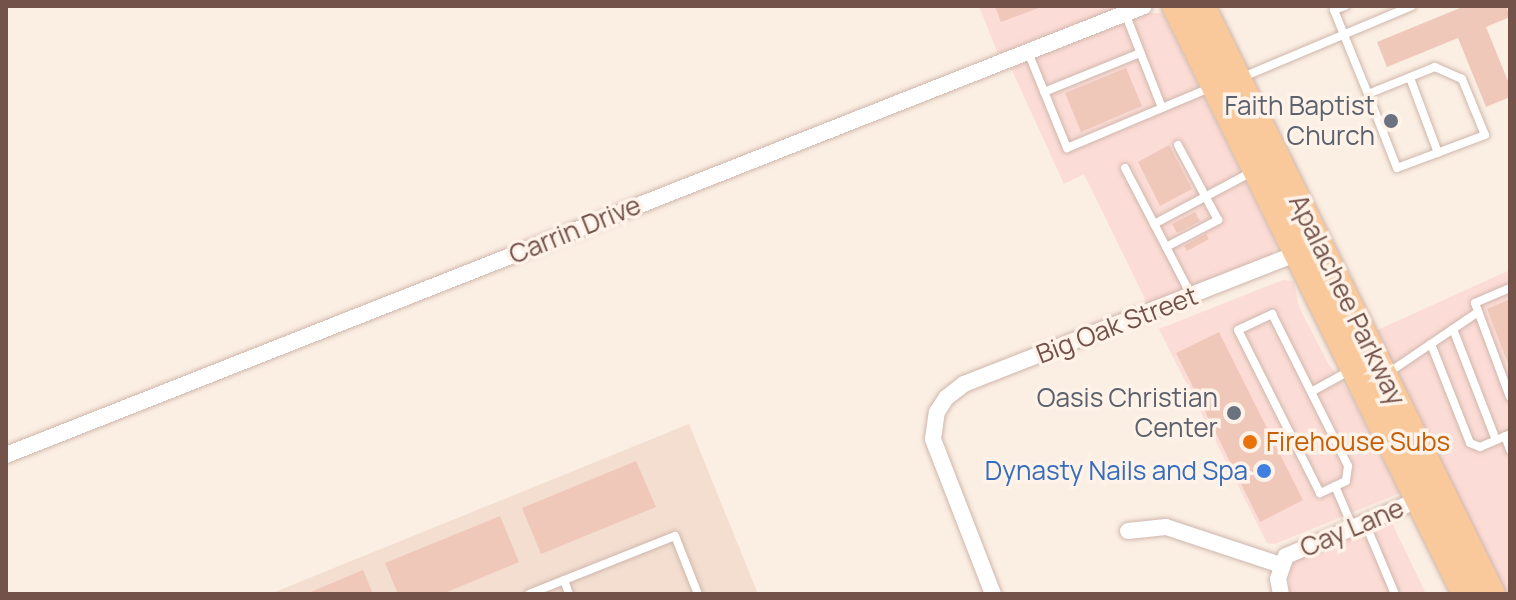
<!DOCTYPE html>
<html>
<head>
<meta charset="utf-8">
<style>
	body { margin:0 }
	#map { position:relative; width:1516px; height:600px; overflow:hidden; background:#fbeee2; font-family:Manrope,sans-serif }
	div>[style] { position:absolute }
	.residential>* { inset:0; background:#f3ded0 }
	.commercial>* { inset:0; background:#fcdcd6 }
	.building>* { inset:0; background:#f0c8ba }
	.roads { filter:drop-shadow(0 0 2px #ceb6ac) drop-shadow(0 0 2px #ceb6ac) }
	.service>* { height:8px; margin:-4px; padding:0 4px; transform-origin:4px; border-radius:4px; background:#fff }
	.minor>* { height:16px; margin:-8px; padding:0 8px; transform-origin:8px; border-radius:8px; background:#fff }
	.primary>* { height:26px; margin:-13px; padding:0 13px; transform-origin:13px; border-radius:13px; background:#f9c99b }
	.dots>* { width:22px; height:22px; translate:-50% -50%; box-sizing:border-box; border:4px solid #fff2e8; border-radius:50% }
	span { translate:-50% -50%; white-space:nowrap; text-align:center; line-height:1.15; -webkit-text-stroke:7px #fff2e8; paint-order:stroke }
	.worship-label { font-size:26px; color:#5b616d }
	.right { translate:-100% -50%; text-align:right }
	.street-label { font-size:26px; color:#725249 }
	.food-label { font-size:26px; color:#c56008 }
	.left { translate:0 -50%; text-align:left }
	.shop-label { font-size:26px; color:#366cbe }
	.frame { position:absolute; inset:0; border:8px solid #725249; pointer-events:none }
</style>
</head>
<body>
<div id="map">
	<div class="residential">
		<div style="clip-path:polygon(689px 424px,758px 594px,270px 594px)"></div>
	</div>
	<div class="commercial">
		<div style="clip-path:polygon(979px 6px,1125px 6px,998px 54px)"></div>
		<div style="clip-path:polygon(1150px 13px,1162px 13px,1277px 245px,1271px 256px,1148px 305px,1084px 174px,1064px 184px,1010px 66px)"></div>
		<div style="clip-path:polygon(1510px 270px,1510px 594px,1504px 594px,1373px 332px)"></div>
		<div style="clip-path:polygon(1283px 280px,1294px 281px,1299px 307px,1328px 363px,1349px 392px,1400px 493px,1275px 544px,1267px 543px,1159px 329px)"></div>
		<div style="clip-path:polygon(1390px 519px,1426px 594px,1289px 594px,1290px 567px,1297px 559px)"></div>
	</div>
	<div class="building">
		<div style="clip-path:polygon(995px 6px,1041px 6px,1041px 7px,1001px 22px)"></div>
		<div style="clip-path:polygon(1465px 6px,1506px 6px,1510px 17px,1486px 27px,1510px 86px,1510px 97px,1486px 107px,1458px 38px,1387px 67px,1377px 42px)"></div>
		<div style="clip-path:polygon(1126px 68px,1142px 106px,1081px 132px,1065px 93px)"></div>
		<div style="clip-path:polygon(1169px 145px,1192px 189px,1160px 206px,1138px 162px)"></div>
		<div style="clip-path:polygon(1195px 212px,1200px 221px,1177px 233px,1172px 224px)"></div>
		<div style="clip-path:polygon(1206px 234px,1209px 239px,1187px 251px,1184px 246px)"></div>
		<div style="clip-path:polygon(1510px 299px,1510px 366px,1509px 366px,1487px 309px)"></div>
		<div style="clip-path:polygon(1219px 332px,1303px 500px,1260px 522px,1176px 353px)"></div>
		<div style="clip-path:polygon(636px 461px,656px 507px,541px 554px,522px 508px)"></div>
		<div style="clip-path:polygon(500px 516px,519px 562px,442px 594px,398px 594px,385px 563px)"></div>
		<div style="clip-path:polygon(363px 570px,373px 594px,306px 594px)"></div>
	</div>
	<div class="roads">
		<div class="service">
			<div style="left:1345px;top:6px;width:12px;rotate:160deg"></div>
			<div style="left:1334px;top:10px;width:27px;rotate:68deg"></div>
			<div style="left:1344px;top:35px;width:64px;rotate:67.9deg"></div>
			<div style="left:1368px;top:94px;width:79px;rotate:68.6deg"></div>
			<div style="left:1397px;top:168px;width:94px;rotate:-20.6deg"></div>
			<div style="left:1485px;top:135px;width:61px;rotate:-112.3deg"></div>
			<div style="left:1462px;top:79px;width:30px;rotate:-156deg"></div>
			<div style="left:1435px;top:67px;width:72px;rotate:158.1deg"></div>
			<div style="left:1125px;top:13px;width:102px;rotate:68.7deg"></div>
			<div style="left:1028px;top:52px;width:104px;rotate:67.9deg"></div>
			<div style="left:1067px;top:148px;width:155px;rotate:-22.8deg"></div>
			<div style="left:1243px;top:77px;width:183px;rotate:-22.8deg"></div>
			<div style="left:1410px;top:78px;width:80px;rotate:69.5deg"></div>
			<div style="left:1044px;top:92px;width:104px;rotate:-22.1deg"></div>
			<div style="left:1125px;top:168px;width:143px;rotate:62.5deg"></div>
			<div style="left:1154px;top:224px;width:111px;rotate:-28deg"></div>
			<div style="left:1166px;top:247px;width:59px;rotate:-27.4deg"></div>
			<div style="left:1218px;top:220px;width:85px;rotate:-118.1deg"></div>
			<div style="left:1510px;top:288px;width:38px;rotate:157deg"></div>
			<div style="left:1475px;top:303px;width:100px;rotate:69.6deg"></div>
			<div style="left:1272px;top:314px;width:170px;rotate:63.4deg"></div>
			<div style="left:1348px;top:466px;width:15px;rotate:98deg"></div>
			<div style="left:1346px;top:481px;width:29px;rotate:155deg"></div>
			<div style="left:1320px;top:493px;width:182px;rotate:-116.7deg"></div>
			<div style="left:1238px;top:330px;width:38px;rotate:-25deg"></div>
			<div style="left:1453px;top:329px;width:119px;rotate:68.8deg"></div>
			<div style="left:1431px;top:344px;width:106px;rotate:68.5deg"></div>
			<div style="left:1470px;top:443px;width:11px;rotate:22deg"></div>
			<div style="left:1480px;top:447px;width:33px;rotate:-23deg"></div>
			<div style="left:1388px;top:373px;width:109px;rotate:-34.1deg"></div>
			<div style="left:1311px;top:392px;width:43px;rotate:-28.9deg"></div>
			<div style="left:1505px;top:436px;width:15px;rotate:70deg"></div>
			<div style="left:1335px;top:486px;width:46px;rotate:66.8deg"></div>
			<div style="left:1365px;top:523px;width:77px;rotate:67.1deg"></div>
			<div style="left:564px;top:580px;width:15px;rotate:70deg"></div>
			<div style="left:529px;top:594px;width:157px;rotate:-21.7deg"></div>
			<div style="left:675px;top:536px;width:62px;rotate:68.4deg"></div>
		</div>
		<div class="minor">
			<div style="left:6px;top:455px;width:1223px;rotate:-21.53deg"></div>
			<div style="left:1128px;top:531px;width:38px;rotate:-6deg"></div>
			<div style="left:1166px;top:527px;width:121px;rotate:18.3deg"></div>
			<div style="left:993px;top:594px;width:166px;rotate:-111.2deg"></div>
			<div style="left:933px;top:439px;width:27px;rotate:-82deg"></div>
			<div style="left:937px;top:412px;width:17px;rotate:-57deg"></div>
			<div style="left:946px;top:398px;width:23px;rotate:-38deg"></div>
			<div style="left:964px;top:384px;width:365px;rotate:-21.4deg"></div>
			<div style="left:1281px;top:594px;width:15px;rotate:-101deg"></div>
			<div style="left:1278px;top:579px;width:24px;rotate:-71deg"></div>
			<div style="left:1286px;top:556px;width:151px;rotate:-23deg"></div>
		</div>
		<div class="primary">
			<div style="left:1175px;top:6px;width:656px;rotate:63.75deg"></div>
			<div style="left:1202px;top:6px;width:656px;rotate:63.75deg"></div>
		</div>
	</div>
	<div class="dots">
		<div style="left:1391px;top:121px;background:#6b7280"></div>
		<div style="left:1234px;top:413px;background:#6b7280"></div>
		<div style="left:1250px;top:442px;background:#e8710a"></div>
		<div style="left:1264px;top:471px;background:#3f7fe0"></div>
	</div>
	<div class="worship-label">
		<span class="right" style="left:1375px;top:121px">Faith Baptist<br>Church</span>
		<span class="right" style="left:1218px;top:413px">Oasis Christian<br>Center</span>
	</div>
	<div class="street-label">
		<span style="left:575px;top:230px;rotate:-22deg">Carrin Drive</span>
		<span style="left:1347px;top:300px;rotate:64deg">Apalachee Parkway</span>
		<span style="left:1117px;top:325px;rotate:-21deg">Big Oak Street</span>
		<span style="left:1352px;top:528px;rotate:-23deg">Cay Lane</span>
	</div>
	<div class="food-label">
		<span class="left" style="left:1266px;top:442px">Firehouse Subs</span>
	</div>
	<div class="shop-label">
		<span class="right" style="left:1248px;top:471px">Dynasty Nails and Spa</span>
	</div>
	<div class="frame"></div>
</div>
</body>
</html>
